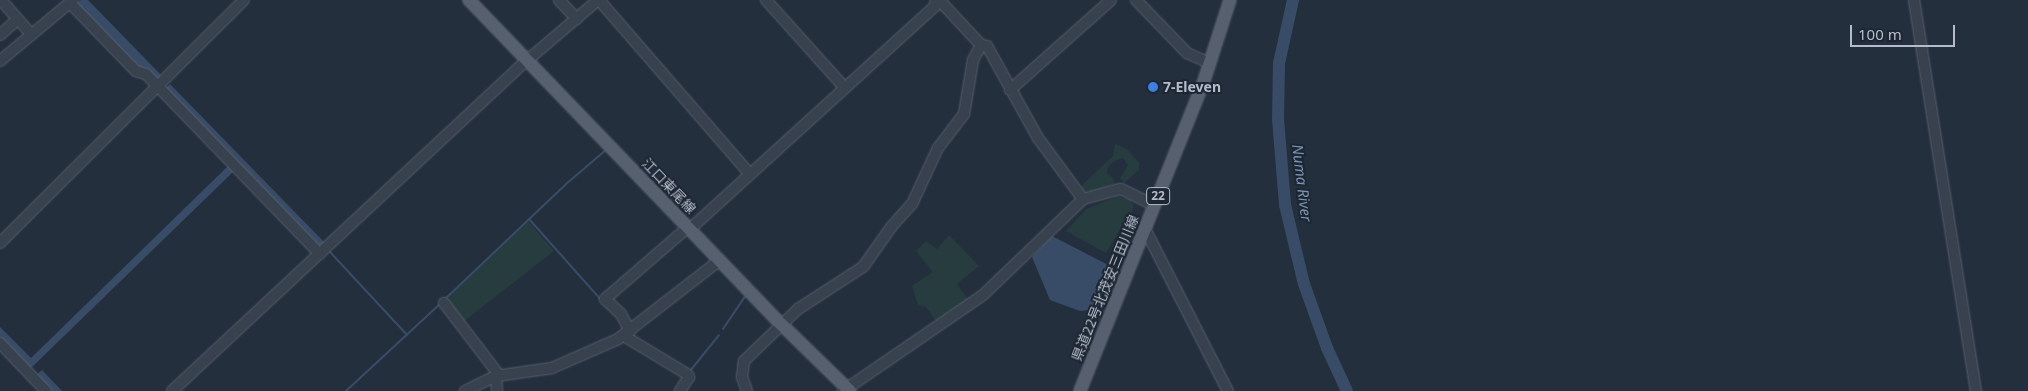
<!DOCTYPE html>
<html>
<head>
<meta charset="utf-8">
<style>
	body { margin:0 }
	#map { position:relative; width:2028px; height:391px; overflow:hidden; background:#242f3e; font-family:"Noto Sans","Noto Sans JP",sans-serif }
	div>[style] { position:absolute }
	.green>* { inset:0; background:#263c3f }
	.water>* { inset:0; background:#394c67 }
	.stream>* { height:2px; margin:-1px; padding:0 1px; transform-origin:1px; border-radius:1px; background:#394c67 }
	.river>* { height:12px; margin:-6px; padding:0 6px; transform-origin:6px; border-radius:6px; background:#394c67 }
	.roads { filter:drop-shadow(0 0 1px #565f6c) drop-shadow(0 0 1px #565f6c) }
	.minor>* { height:10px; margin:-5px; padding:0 5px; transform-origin:5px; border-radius:5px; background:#38414e }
	.major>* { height:12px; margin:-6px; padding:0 6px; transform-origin:6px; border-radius:6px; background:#56606e }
	.dots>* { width:14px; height:14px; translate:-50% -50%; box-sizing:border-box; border:2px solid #1d2633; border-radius:50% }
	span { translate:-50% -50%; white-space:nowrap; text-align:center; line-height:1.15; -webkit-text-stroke:4px #1d2633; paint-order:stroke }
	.shield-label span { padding:1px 4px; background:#1d2633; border:1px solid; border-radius:4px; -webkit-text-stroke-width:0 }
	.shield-label { font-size:12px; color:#b4bcc9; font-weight:700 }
	.poi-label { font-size:14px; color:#b4bcc9; font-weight:700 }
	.left { translate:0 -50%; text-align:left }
	.street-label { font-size:14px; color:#b4bcc9 }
	.water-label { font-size:15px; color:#7c92b1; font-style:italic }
	.scale { position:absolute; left:1850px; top:25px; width:105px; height:22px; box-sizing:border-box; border:2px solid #b4bcc9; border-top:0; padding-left:6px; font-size:15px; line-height:18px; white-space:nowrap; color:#b4bcc9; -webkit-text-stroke:4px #1d2633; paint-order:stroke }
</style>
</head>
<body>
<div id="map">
	<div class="green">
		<div style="clip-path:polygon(1115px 144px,1127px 149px,1139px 163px,1139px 170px,1124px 183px,1120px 178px,1128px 165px,1123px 158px,1114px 161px,1108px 167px,1107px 173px,1113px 178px,1114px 184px,1091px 192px,1082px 190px,1082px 185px,1113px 156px)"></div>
		<div style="clip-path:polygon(1117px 197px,1130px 199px,1134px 207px,1106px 253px,1066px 231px,1086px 209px)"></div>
		<div style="clip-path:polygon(528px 221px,554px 251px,463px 322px,445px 299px)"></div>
		<div style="clip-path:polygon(949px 235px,979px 266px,957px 284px,970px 302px,937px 323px,926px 307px,918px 305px,912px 286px,933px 272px,916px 251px,926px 241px,937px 249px)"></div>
	</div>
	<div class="water">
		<div style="clip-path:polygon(81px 0,88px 0,162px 76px,156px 81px,137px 66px,76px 4px)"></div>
		<div style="clip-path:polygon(170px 84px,325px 243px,320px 247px,164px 90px)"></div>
		<div style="clip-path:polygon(228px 166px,233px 172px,30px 369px,0 337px,0 327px,31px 358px)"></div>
		<div style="clip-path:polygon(1052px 236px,1114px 268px,1099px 309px,1080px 311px,1050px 300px,1032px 257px)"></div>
		<div style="clip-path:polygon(42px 370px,62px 391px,52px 391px,36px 375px)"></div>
	</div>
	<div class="stream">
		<div style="left:529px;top:219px;width:110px;rotate:48.3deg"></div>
		<div style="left:330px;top:252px;width:113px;rotate:47.1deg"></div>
		<div style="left:445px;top:299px;width:167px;rotate:-43.5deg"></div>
		<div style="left:566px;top:184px;width:52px;rotate:-40.4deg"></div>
		<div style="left:723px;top:329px;width:40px;rotate:-56deg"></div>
		<div style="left:690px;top:371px;width:46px;rotate:-51.1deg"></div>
		<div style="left:346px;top:391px;width:128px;rotate:-42.8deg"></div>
	</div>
	<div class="river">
		<div style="left:1293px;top:0;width:65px;rotate:102.5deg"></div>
		<div style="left:1279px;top:63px;width:56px;rotate:91deg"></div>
		<div style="left:1278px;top:119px;width:86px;rotate:85.3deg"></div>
		<div style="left:1285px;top:205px;width:81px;rotate:76.5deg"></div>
		<div style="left:1304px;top:284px;width:68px;rotate:70.2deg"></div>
		<div style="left:1327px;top:348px;width:47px;rotate:65.1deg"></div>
	</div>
	<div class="roads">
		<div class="minor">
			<div style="left:1px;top:0;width:45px;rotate:48.6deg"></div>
			<div style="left:559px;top:0;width:26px;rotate:47deg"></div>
			<div style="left:599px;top:0;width:229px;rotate:49.1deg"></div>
			<div style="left:766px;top:0;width:117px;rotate:48.1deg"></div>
			<div style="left:1136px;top:0;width:74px;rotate:46.1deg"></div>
			<div style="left:1187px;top:53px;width:24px;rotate:24deg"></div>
			<div style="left:1914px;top:0;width:396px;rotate:81deg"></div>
			<div style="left:936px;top:2px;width:6px;rotate:9deg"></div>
			<div style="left:942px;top:3px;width:57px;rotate:47.1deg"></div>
			<div style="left:70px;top:3px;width:95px;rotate:45.9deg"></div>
			<div style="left:136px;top:71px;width:10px;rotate:17deg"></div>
			<div style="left:146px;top:74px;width:250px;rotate:46deg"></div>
			<div style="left:0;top:35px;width:24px;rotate:-42deg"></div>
			<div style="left:0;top:61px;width:95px;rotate:-39.9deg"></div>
			<div style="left:1010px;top:90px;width:135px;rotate:-41.7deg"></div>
			<div style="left:690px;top:229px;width:331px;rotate:-42.3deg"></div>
			<div style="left:935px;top:6px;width:6px;rotate:-81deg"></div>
			<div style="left:1145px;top:229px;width:182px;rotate:62.9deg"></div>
			<div style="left:0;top:243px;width:344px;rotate:-44.9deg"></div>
			<div style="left:444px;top:303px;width:91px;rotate:52.6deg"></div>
			<div style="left:630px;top:331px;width:19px;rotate:-118deg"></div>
			<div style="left:621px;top:314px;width:22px;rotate:-137deg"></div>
			<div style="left:605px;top:299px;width:110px;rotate:-40.9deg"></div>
			<div style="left:624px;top:336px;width:74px;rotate:31.1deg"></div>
			<div style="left:687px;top:374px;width:4px;rotate:56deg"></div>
			<div style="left:689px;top:377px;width:17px;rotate:123deg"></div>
			<div style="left:0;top:343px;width:66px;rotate:46.2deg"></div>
			<div style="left:496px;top:376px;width:15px;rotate:86deg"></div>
			<div style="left:172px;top:391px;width:472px;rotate:-43deg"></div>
			<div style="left:517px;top:69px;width:106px;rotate:-40.4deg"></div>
			<div style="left:465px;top:391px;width:34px;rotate:-26deg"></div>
			<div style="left:496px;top:376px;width:57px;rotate:-8.1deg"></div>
			<div style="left:552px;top:368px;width:72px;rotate:-23.7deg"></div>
			<div style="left:618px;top:339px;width:129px;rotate:-37.8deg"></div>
			<div style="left:747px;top:391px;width:15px;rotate:-110deg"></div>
			<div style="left:742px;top:377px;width:16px;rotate:-83deg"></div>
			<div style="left:744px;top:361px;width:75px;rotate:-43.9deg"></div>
			<div style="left:798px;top:309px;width:77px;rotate:-32.9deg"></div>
			<div style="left:863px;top:267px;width:50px;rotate:-54.7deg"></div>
			<div style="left:892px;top:226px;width:30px;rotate:-48deg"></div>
			<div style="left:912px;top:204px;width:62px;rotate:-65.1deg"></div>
			<div style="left:938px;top:148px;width:43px;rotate:-52.6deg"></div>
			<div style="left:964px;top:114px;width:55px;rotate:-80.5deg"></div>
			<div style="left:973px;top:60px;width:17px;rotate:-62deg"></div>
			<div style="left:981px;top:45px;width:6px;rotate:9deg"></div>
			<div style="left:987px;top:46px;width:105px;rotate:61deg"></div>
			<div style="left:1038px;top:138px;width:76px;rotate:53.6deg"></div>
			<div style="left:843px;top:391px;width:170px;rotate:-34.4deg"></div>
			<div style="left:983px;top:295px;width:139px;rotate:-43.8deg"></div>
			<div style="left:1083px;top:199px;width:39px;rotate:-15deg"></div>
			<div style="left:1121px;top:189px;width:37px;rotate:26deg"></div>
		</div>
		<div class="major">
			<div style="left:469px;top:0;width:450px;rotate:46.1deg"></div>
			<div style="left:781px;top:324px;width:96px;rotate:44.2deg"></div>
			<div style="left:1080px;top:391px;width:331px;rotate:-68.2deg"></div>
			<div style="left:1203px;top:84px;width:88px;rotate:-72.2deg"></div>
		</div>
	</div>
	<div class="dots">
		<div style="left:1153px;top:87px;background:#3f7fe0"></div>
	</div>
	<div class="shield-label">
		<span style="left:1158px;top:196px">22</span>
	</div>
	<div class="poi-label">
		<span class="left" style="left:1163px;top:87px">7-Eleven</span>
	</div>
	<div class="street-label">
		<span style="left:669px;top:186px;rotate:46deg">江口東尾線</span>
		<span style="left:1105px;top:288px;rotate:-68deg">県道22号北茂安三田川線</span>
	</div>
	<div class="water-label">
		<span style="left:1302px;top:183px;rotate:83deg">Numa River</span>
	</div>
	<div class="scale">100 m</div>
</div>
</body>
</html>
